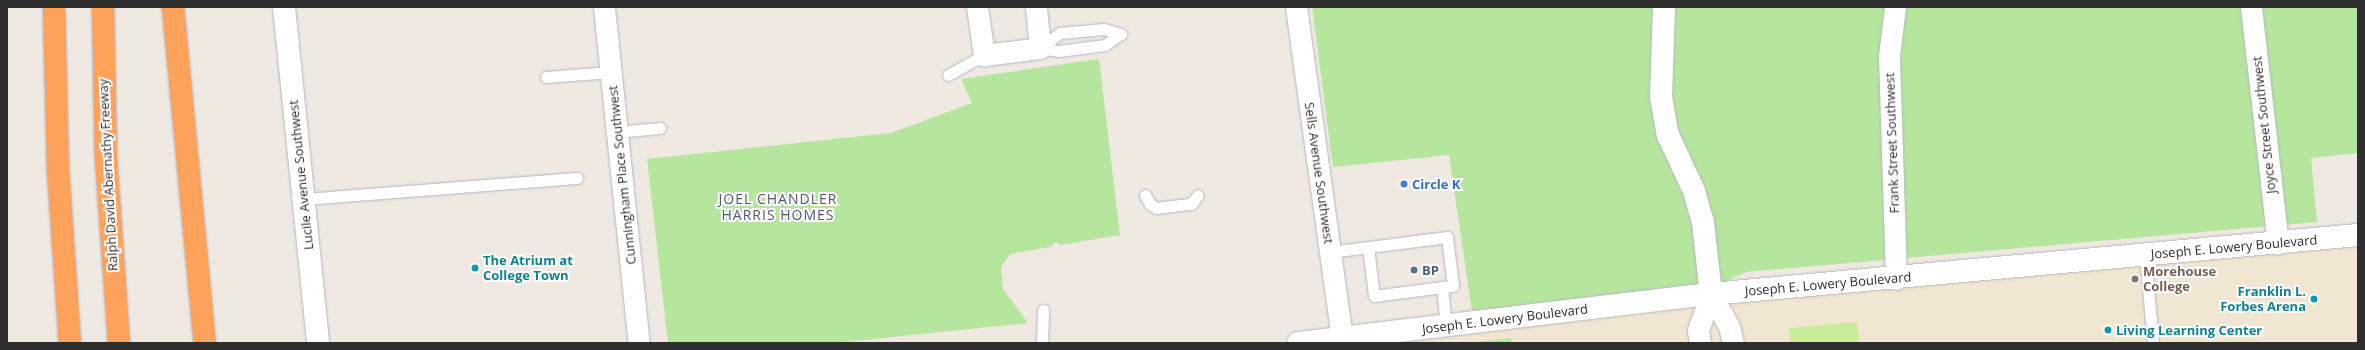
<!DOCTYPE html>
<html>
<head>
<meta charset="utf-8">
<style>
	body { margin:0 }
	#map { position:relative; width:2365px; height:350px; overflow:hidden; background:#efe9e1; font-family:"Open Sans",sans-serif }
	div>[style] { position:absolute }
	.education>* { inset:0; background:#f0e6d1 }
	.green>* { inset:0; background:#b6e59e }
	.pitch>* { inset:0; background:#c9ec9a }
	.roads { filter:drop-shadow(0 0 1px #b4b7c1) drop-shadow(0 0 1px #b4b7c1) }
	.lane>* { height:11px; margin:-5.5px; padding:0 5.5px; transform-origin:5.5px; border-radius:5.5px; background:#fff }
	.street>* { height:21px; margin:-10.5px; padding:0 10.5px; transform-origin:10.5px; border-radius:10.5px; background:#fff }
	.secondary>* { height:22px; margin:-11px; padding:0 11px; transform-origin:11px; border-radius:11px; background:#fff }
	.highway>* { height:22px; margin:-11px; padding:0 11px; transform-origin:11px; border-radius:11px; background:#ffa35c }
	.dots>* { width:11px; height:11px; translate:-50% -50%; box-sizing:border-box; border:2px solid #fff; border-radius:50% }
	span { translate:-50% -50%; white-space:nowrap; text-align:center; line-height:1.15; -webkit-text-stroke:4px #fff; paint-order:stroke }
	.street-label { font-size:13px; color:#2e2e2e }
	.shop-label { font-size:13px; color:#366cbe; font-weight:700 }
	.left { translate:0 -50%; text-align:left }
	.culture-label { font-size:13px; color:#0d838f; font-weight:700 }
	.right { translate:-100% -50%; text-align:right }
	.service-label { font-size:13px; color:#4e5e75; font-weight:700 }
	.education-label { font-size:13px; color:#785e54; font-weight:700 }
	.neighbourhood-label { font-size:14px; color:#4d5680; letter-spacing:1px }
	.frame { position:absolute; inset:0; border:8px solid #2e2e2e; pointer-events:none }
</style>
</head>
<body>
<div id="map">
	<div class="education">
		<div style="clip-path:polygon(2358px 235px,2358px 343px,1276px 343px,2141px 256px)"></div>
	</div>
	<div class="green">
		<div style="clip-path:polygon(1312px 7px,2358px 7px,2358px 153px,2311px 158px,2317px 222px,1746px 272px,1682px 302px,1472px 312px,1449px 155px,1333px 167px)"></div>
		<div style="clip-path:polygon(1099px 59px,1120px 235px,1060px 245px,1056px 242px,1050px 247px,1010px 254px,1001px 267px,1003px 289px,1028px 323px,835px 343px,668px 343px,647px 159px,891px 133px,972px 103px,961px 79px)"></div>
		<div style="clip-path:polygon(1511px 338px,1511px 343px,1469px 343px)"></div>
	</div>
	<div class="pitch">
		<div style="clip-path:polygon(1857px 322px,1859px 343px,1791px 343px,1789px 328px)"></div>
	</div>
	<div class="roads">
		<div class="lane">
			<div style="left:1040px;top:48px;width:25px;rotate:-37deg"></div>
			<div style="left:1060px;top:33px;width:44px;rotate:-5.2deg"></div>
			<div style="left:1104px;top:29px;width:18px;rotate:16deg"></div>
			<div style="left:1040px;top:48px;width:19px;rotate:9deg"></div>
			<div style="left:1059px;top:51px;width:46px;rotate:-7.4deg"></div>
			<div style="left:1105px;top:45px;width:19px;rotate:-35deg"></div>
			<div style="left:948px;top:75px;width:41px;rotate:-29.1deg"></div>
			<div style="left:546px;top:77px;width:65px;rotate:-4.4deg"></div>
			<div style="left:617px;top:132px;width:43px;rotate:-5.3deg"></div>
			<div style="left:1145px;top:195px;width:10px;rotate:61deg"></div>
			<div style="left:1150px;top:204px;width:7px;rotate:34deg"></div>
			<div style="left:1156px;top:208px;width:35px;rotate:-7deg"></div>
			<div style="left:1191px;top:204px;width:11px;rotate:-52deg"></div>
			<div style="left:303px;top:199px;width:275px;rotate:-4.4deg"></div>
			<div style="left:1368px;top:247px;width:49px;rotate:83deg"></div>
			<div style="left:1374px;top:296px;width:69px;rotate:-7.5deg"></div>
			<div style="left:1330px;top:252px;width:118px;rotate:-7.3deg"></div>
			<div style="left:1447px;top:237px;width:49px;rotate:83deg"></div>
			<div style="left:1453px;top:286px;width:11px;rotate:175deg"></div>
			<div style="left:1442px;top:287px;width:40px;rotate:84.3deg"></div>
			<div style="left:2145px;top:255px;width:88px;rotate:84.8deg"></div>
			<div style="left:1042px;top:343px;width:33px;rotate:-88deg"></div>
		</div>
		<div class="street">
			<div style="left:604px;top:7px;width:338px;rotate:84.1deg"></div>
			<div style="left:977px;top:7px;width:49px;rotate:81.7deg"></div>
			<div style="left:984px;top:55px;width:56px;rotate:-7.1deg"></div>
			<div style="left:1040px;top:48px;width:41px;rotate:-95.6deg"></div>
			<div style="left:1296px;top:7px;width:335px;rotate:82.1deg"></div>
			<div style="left:1895px;top:7px;width:49px;rotate:97deg"></div>
			<div style="left:1889px;top:56px;width:223px;rotate:88.2deg"></div>
			<div style="left:2251px;top:7px;width:238px;rotate:83.5deg"></div>
			<div style="left:1711px;top:294px;width:37px;rotate:61deg"></div>
			<div style="left:1729px;top:326px;width:17px;rotate:77deg"></div>
			<div style="left:1700px;top:343px;width:13px;rotate:-99deg"></div>
			<div style="left:1698px;top:330px;width:38px;rotate:-70deg"></div>
		</div>
		<div class="secondary">
			<div style="left:284px;top:7px;width:338px;rotate:84.2deg"></div>
			<div style="left:1664px;top:7px;width:90px;rotate:91.9deg"></div>
			<div style="left:1661px;top:97px;width:39px;rotate:80deg"></div>
			<div style="left:1668px;top:135px;width:62px;rotate:65.1deg"></div>
			<div style="left:1694px;top:191px;width:32px;rotate:74deg"></div>
			<div style="left:1703px;top:222px;width:72px;rotate:83.7deg"></div>
			<div style="left:1298px;top:343px;width:416px;rotate:-6.8deg"></div>
			<div style="left:1711px;top:294px;width:650px;rotate:-5.21deg"></div>
		</div>
		<div class="highway">
			<div style="left:54px;top:7px;width:162px;rotate:88.6deg"></div>
			<div style="left:58px;top:169px;width:174px;rotate:86.1deg"></div>
			<div style="left:103px;top:7px;width:151px;rotate:88.9deg"></div>
			<div style="left:106px;top:158px;width:185px;rotate:86deg"></div>
			<div style="left:173px;top:7px;width:338px;rotate:84.6deg"></div>
		</div>
	</div>
	<div class="dots">
		<div style="left:1404px;top:184px;background:#3f7fe0"></div>
		<div style="left:475px;top:268px;background:#0f9aa8"></div>
		<div style="left:1414px;top:270px;background:#5c6f8a"></div>
		<div style="left:2135px;top:279px;background:#8d6e63"></div>
		<div style="left:2314px;top:299px;background:#0f9aa8"></div>
		<div style="left:2108px;top:330px;background:#0f9aa8"></div>
	</div>
	<div class="street-label">
		<span style="left:2264px;top:125px;rotate:-96deg">Joyce Street Southwest</span>
		<span style="left:1892px;top:143px;rotate:-92deg">Frank Street Southwest</span>
		<span style="left:1319px;top:173px;rotate:82deg">Sells Avenue Southwest</span>
		<span style="left:108px;top:175px;rotate:-93deg">Ralph David Abernathy Freeway</span>
		<span style="left:301px;top:175px;rotate:-96deg">Lucile Avenue Southwest</span>
		<span style="left:622px;top:175px;rotate:-96deg">Cunningham Place Southwest</span>
		<span style="left:2234px;top:247px;rotate:-5deg">Joseph E. Lowery Boulevard</span>
		<span style="left:1828px;top:284px;rotate:-5deg">Joseph E. Lowery Boulevard</span>
		<span style="left:1505px;top:319px;rotate:-7deg">Joseph E. Lowery Boulevard</span>
	</div>
	<div class="shop-label">
		<span class="left" style="left:1412px;top:184px">Circle K</span>
	</div>
	<div class="culture-label">
		<span class="left" style="left:483px;top:268px">The Atrium at<br>College Town</span>
		<span class="right" style="left:2306px;top:299px">Franklin L.<br>Forbes Arena</span>
		<span class="left" style="left:2116px;top:330px">Living Learning Center</span>
	</div>
	<div class="service-label">
		<span class="left" style="left:1422px;top:270px">BP</span>
	</div>
	<div class="education-label">
		<span class="left" style="left:2143px;top:279px">Morehouse<br>College</span>
	</div>
	<div class="neighbourhood-label">
		<span style="left:778px;top:207px">JOEL CHANDLER<br>HARRIS HOMES</span>
	</div>
	<div class="frame"></div>
</div>
</body>
</html>
